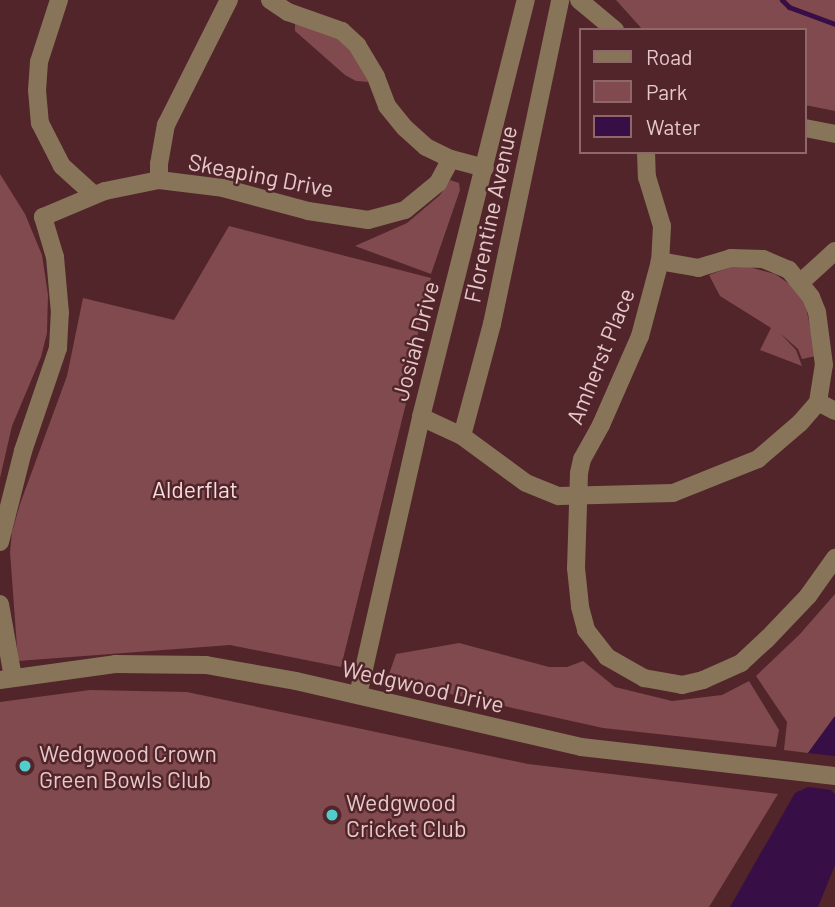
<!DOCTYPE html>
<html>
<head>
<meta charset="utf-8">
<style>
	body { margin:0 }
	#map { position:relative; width:835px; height:907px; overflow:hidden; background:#51252a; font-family:Barlow,sans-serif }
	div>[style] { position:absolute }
	.green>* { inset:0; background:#804a4e }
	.water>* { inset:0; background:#380e47 }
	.stream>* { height:5px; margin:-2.5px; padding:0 2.5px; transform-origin:2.5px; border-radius:2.5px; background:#380e47 }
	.minor>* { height:18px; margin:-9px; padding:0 9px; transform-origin:9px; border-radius:9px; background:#887459 }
	.dots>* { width:19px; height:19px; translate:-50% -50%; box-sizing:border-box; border:4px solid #51252a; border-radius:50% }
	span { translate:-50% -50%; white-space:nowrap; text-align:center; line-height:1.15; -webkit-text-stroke:5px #51252a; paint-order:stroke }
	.street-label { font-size:23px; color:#e6c9ca }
	.park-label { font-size:23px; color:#f5dcdd }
	.poi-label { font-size:23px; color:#e6c9ca }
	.left { translate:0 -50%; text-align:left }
	.legend { position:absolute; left:579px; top:28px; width:228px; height:126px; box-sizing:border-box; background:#51252a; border:2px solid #8d676a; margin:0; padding:9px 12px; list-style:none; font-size:21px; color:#e6c9ca }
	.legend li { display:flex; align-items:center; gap:14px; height:35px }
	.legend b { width:35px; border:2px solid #8d676a }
</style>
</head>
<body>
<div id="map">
	<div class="green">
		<div style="clip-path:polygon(616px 0,835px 0,835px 111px,805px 105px,805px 30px,643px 30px)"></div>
		<div style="clip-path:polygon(295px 21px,329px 30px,354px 49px,369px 82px,356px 81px,345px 75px,295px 31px)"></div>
		<div style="clip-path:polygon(0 174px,25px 214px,42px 255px,48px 295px,47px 333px,41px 357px,12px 426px,0 478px)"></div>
		<div style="clip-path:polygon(450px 180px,459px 183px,460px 190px,431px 274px,355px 246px,407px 223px,440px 195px)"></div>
		<div style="clip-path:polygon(229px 226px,431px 278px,408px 377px,412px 379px,341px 667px,230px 645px,18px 661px,10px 552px,12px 532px,20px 504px,67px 376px,83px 298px,174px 320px)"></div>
		<div style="clip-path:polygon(731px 267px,749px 267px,775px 274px,798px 290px,806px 307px,816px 356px,802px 359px,798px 349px,780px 333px,796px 350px,802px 366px,760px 350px,771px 328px,720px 296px,709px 275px)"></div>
		<div style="clip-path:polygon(835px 594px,835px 716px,808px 753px,784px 750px,787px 722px,756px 676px,800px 634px)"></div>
		<div style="clip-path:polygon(459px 643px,549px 667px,567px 667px,583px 661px,615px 687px,672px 701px,722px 695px,749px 681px,779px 730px,776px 747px,603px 728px,387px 680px,396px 654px)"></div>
		<div style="clip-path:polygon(90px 690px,187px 692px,528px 764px,778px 794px,709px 907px,0 907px,0 702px)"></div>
	</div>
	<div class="water">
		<div style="clip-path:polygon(835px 716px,835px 756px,808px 753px)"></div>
		<div style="clip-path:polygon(808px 787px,831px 790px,835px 794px,835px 865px,818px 907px,730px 907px,795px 793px)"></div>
	</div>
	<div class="stream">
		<div style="left:782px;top:0;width:10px;rotate:45deg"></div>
		<div style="left:789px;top:7px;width:49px;rotate:20.3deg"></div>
	</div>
	<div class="minor">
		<div style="left:59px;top:0;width:65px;rotate:107.9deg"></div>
		<div style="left:39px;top:62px;width:28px;rotate:94deg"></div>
		<div style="left:37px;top:90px;width:33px;rotate:85deg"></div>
		<div style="left:40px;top:123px;width:48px;rotate:62.9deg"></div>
		<div style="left:62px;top:166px;width:43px;rotate:42.2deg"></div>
		<div style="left:270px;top:0;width:22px;rotate:34deg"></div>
		<div style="left:288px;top:12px;width:57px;rotate:19.4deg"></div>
		<div style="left:342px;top:31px;width:21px;rotate:43deg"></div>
		<div style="left:357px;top:45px;width:37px;rotate:59deg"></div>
		<div style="left:376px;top:77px;width:31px;rotate:69deg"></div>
		<div style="left:387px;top:106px;width:28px;rotate:51deg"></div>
		<div style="left:405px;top:128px;width:28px;rotate:42deg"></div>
		<div style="left:426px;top:147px;width:28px;rotate:26deg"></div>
		<div style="left:451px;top:159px;width:35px;rotate:15deg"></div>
		<div style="left:579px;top:0;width:47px;rotate:39.8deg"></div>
		<div style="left:805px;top:128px;width:31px;rotate:11deg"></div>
		<div style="left:646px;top:152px;width:25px;rotate:88deg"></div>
		<div style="left:647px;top:177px;width:51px;rotate:73deg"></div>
		<div style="left:662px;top:226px;width:35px;rotate:93deg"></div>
		<div style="left:660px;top:261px;width:78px;rotate:104.9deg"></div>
		<div style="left:640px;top:336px;width:97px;rotate:113.7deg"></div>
		<div style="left:601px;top:425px;width:39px;rotate:119deg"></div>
		<div style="left:582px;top:459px;width:14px;rotate:102deg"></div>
		<div style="left:579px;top:473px;width:95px;rotate:91.8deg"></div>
		<div style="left:576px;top:568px;width:39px;rotate:84deg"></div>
		<div style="left:580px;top:607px;width:24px;rotate:75deg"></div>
		<div style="left:586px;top:630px;width:34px;rotate:52deg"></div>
		<div style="left:607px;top:657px;width:43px;rotate:29.6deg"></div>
		<div style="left:644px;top:678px;width:39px;rotate:10deg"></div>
		<div style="left:682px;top:685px;width:22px;rotate:-13deg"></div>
		<div style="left:703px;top:680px;width:42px;rotate:-24.1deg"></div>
		<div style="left:741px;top:663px;width:34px;rotate:-43deg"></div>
		<div style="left:766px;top:640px;width:61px;rotate:-46.3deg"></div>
		<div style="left:808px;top:596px;width:47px;rotate:-54.6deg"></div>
		<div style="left:159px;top:180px;width:16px;rotate:-90deg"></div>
		<div style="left:159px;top:164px;width:40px;rotate:-80deg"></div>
		<div style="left:166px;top:125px;width:140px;rotate:-63.3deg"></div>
		<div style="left:801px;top:282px;width:46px;rotate:-42.4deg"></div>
		<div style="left:818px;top:402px;width:19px;rotate:28deg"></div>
		<div style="left:421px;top:417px;width:45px;rotate:24.9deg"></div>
		<div style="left:462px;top:436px;width:79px;rotate:36.3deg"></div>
		<div style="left:526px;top:483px;width:35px;rotate:22deg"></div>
		<div style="left:559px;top:496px;width:114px;rotate:-1.5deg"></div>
		<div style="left:673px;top:493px;width:92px;rotate:-21.8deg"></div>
		<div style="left:758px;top:459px;width:55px;rotate:-40.6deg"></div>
		<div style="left:800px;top:423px;width:28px;rotate:-49deg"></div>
		<div style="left:818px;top:402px;width:37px;rotate:-81deg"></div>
		<div style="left:824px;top:365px;width:53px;rotate:-97.5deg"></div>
		<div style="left:817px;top:312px;width:16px;rotate:-112deg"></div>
		<div style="left:811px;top:297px;width:35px;rotate:-129deg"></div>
		<div style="left:789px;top:270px;width:28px;rotate:-157deg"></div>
		<div style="left:763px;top:259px;width:32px;rotate:-178deg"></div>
		<div style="left:731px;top:258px;width:34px;rotate:163deg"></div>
		<div style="left:699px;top:268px;width:40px;rotate:-170deg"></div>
		<div style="left:462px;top:436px;width:116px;rotate:-75deg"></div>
		<div style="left:492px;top:324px;width:331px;rotate:-78.1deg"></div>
		<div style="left:0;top:542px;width:94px;rotate:-75.8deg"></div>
		<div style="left:23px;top:451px;width:109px;rotate:-71.2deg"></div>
		<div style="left:58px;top:348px;width:35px;rotate:-87deg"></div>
		<div style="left:60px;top:313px;width:56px;rotate:-95.1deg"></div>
		<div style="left:55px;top:257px;width:42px;rotate:-106.7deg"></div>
		<div style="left:43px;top:217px;width:67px;rotate:-22.8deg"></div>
		<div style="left:105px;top:191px;width:55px;rotate:-11.5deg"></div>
		<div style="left:159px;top:180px;width:64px;rotate:7.1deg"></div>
		<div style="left:223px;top:188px;width:88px;rotate:15.1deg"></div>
		<div style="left:308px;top:211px;width:61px;rotate:8.5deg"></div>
		<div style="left:368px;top:220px;width:38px;rotate:-15deg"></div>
		<div style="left:405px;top:210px;width:43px;rotate:-39.3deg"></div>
		<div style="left:438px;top:183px;width:27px;rotate:-62deg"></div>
		<div style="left:0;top:604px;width:75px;rotate:80deg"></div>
		<div style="left:0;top:680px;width:116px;rotate:-7.9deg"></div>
		<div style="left:115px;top:664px;width:91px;rotate:0.6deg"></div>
		<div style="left:206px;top:665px;width:91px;rotate:10.1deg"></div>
		<div style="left:296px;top:681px;width:293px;rotate:13deg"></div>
		<div style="left:581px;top:747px;width:256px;rotate:6.5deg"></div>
		<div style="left:358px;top:695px;width:285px;rotate:-77.2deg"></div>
		<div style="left:421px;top:417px;width:430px;rotate:-75.9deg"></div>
	</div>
	<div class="dots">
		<div style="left:25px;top:766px;background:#52cdcd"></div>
		<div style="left:332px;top:815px;background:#52cdcd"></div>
	</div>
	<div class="street-label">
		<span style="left:261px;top:175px;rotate:11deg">Skeaping Drive</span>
		<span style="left:490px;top:214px;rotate:-78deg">Florentine Avenue</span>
		<span style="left:415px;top:341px;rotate:-75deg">Josiah Drive</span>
		<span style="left:600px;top:356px;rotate:-68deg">Amherst Place</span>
		<span style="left:423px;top:686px;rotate:13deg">Wedgwood Drive</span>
	</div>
	<div class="park-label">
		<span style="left:195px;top:489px">Alderflat</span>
	</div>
	<div class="poi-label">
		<span class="left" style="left:39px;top:766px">Wedgwood Crown<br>Green Bowls Club</span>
		<span class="left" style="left:346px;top:815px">Wedgwood<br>Cricket Club</span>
	</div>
	<ul class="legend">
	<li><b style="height:9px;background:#887459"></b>Road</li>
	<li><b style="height:19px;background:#804a4e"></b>Park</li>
	<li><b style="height:19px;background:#380e47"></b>Water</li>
	</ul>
</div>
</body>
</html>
